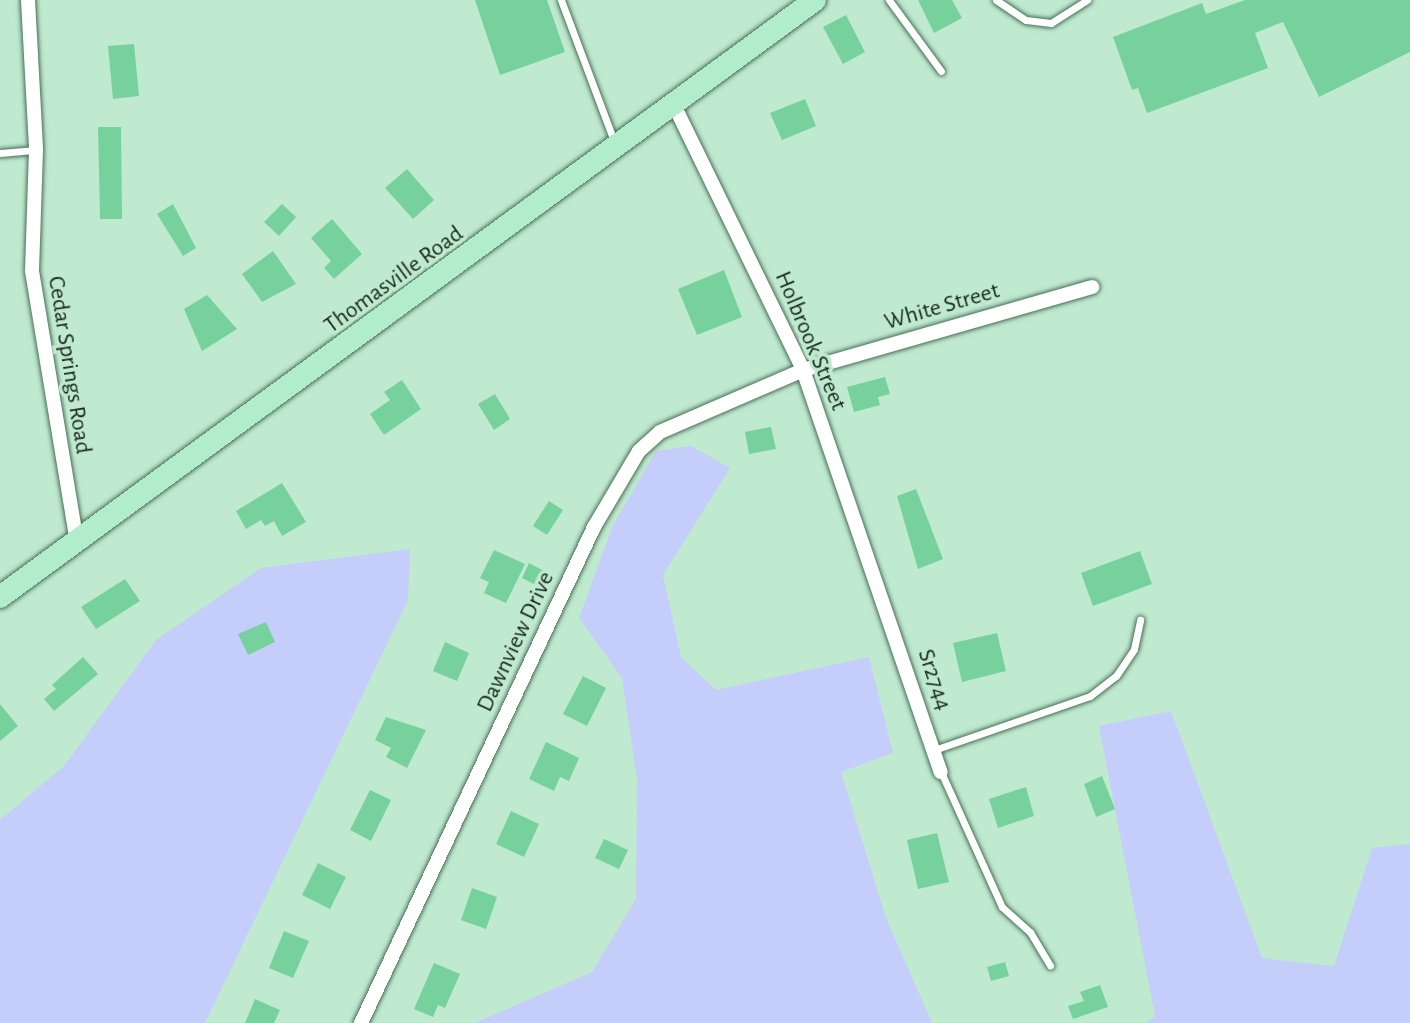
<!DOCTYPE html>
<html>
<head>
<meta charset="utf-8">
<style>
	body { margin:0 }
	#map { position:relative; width:1410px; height:1023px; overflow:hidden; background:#bfeacf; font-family:"Alegreya Sans",sans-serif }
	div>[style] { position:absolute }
	.green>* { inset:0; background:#c5cdfa }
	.building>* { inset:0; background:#77d19d }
	.roads { filter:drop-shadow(0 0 2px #486f57) drop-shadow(0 0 2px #486f57) }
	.service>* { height:7px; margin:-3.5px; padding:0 3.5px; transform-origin:3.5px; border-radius:3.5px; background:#fff }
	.minor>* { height:14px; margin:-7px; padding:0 7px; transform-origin:7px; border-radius:7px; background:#fff }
	.primary>* { height:22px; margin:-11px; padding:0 11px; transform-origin:11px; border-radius:11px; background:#b2edcb }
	span { translate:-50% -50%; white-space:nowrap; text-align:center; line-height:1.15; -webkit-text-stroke:7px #bfeacf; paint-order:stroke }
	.street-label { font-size:24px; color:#17281e }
</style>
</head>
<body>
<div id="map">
	<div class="green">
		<div style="clip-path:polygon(691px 446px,730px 468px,663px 575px,681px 657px,716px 690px,869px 657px,893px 753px,841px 772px,886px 918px,932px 1023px,475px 1023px,592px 972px,636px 899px,637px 779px,622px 678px,579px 618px,613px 525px,656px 451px)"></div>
		<div style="clip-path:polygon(410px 549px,408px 600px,205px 1023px,0 1023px,0 820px,64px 766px,156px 640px,261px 568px)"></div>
		<div style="clip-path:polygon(1171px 711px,1262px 958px,1334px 966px,1372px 848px,1410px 844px,1410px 1023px,1147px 1023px,1155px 1016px,1099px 726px)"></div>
	</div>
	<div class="building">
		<div style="clip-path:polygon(475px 0,547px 0,565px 52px,500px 75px)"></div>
		<div style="clip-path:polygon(918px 0,952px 0,962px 18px,934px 33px)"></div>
		<div style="clip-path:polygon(1245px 0,1410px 0,1410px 52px,1319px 97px,1283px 22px,1255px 33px,1268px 68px,1147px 113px,1138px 88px,1132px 90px,1113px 37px,1202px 3px,1206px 14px)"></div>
		<div style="clip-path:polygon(846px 15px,865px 52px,843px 64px,823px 27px)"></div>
		<div style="clip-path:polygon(134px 44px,139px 96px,113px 99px,108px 46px)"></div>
		<div style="clip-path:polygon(805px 99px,816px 126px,782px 140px,770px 113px)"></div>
		<div style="clip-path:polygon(98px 127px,121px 127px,122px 219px,100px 219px)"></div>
		<div style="clip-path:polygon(407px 169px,434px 200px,413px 219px,385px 188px)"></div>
		<div style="clip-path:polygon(173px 204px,196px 248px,183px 256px,157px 214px)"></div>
		<div style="clip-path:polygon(282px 204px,296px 217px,279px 236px,264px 222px)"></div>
		<div style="clip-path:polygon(332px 219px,362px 254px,334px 279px,324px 268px,331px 261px,311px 238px)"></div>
		<div style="clip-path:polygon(273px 251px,296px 284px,262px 302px,242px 274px)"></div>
		<div style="clip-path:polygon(724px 270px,742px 317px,697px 335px,678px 289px)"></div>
		<div style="clip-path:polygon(207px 295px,237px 329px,202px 351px,184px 309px)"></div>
		<div style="clip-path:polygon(885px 377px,890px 394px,878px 397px,880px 405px,854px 412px,847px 387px)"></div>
		<div style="clip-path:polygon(402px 380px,421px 409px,384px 435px,370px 414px,390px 400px,384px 392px)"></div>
		<div style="clip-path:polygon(495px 394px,510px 419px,494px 430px,478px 404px)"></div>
		<div style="clip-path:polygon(771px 427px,776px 449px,749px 454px,745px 432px)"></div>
		<div style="clip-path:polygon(282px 483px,306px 522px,282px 536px,274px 521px,265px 526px,261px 520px,246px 529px,236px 511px)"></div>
		<div style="clip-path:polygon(916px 489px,943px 559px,918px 569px,897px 496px)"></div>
		<div style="clip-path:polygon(549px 501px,563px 510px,547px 535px,533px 526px)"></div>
		<div style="clip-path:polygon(494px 550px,525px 564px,506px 603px,484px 593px,489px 582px,480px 578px)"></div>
		<div style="clip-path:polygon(1140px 551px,1152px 584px,1093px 606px,1081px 573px)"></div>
		<div style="clip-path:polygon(529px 563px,544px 571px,538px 586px,522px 578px)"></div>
		<div style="clip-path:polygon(125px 579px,140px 601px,96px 629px,81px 607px)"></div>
		<div style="clip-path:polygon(266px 622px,275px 642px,248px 655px,238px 634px)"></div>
		<div style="clip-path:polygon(997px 633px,1006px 671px,962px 682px,953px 643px)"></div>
		<div style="clip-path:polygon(445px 642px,469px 653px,457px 681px,433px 671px)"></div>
		<div style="clip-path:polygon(83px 657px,98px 674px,54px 711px,44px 699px,56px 689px,52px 685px)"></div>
		<div style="clip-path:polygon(583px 676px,606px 688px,587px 726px,563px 714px)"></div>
		<div style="clip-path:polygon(0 704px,18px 726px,0 741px)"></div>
		<div style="clip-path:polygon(386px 717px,426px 730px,407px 768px,386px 757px,391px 748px,375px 740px)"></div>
		<div style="clip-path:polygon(546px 742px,579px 758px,569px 781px,560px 777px,554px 791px,529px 779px)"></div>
		<div style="clip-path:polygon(1102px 776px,1115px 809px,1096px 817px,1084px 784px)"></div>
		<div style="clip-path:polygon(1026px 787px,1034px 816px,998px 828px,989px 799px)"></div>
		<div style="clip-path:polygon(370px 790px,391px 800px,371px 841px,350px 830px)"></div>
		<div style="clip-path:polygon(511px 811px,539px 824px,524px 857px,496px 844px)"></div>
		<div style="clip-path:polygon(937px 833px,949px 882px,918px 889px,907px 840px)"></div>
		<div style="clip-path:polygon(604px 839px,628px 850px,619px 869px,595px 858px)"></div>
		<div style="clip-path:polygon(318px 863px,346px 877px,330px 909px,302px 895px)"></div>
		<div style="clip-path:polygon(472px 888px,497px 897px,486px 929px,461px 920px)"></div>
		<div style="clip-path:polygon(284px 931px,309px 941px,293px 978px,269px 968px)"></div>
		<div style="clip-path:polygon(1005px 962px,1009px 976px,991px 981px,987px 967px)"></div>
		<div style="clip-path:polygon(434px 963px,460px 974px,445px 1008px,438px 1005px,433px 1017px,414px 1009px)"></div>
		<div style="clip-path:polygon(1100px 985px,1108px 1007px,1073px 1019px,1068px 1006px,1084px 1001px,1080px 992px)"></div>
		<div style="clip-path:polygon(255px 999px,280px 1010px,274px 1023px,245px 1023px)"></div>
	</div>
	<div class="roads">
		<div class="service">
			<div style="left:561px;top:0;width:154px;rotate:69.4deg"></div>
			<div style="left:889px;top:0;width:88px;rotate:53.8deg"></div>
			<div style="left:996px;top:0;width:36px;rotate:34deg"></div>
			<div style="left:1026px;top:20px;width:25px;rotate:7deg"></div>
			<div style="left:1051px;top:23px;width:43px;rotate:-32.6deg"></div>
			<div style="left:0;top:153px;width:36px;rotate:-5deg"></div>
			<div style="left:934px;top:750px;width:165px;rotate:-19.1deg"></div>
			<div style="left:1090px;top:696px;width:33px;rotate:-38deg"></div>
			<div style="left:1116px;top:676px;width:32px;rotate:-56deg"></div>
			<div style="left:1134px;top:649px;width:30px;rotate:-78deg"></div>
			<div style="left:941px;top:772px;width:148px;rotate:65.7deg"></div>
			<div style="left:1002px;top:907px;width:38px;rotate:42deg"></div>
			<div style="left:1030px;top:932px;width:39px;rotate:59deg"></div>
		</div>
		<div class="minor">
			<div style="left:28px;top:0;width:150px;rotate:86.9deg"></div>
			<div style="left:36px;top:150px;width:121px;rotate:91.9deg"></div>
			<div style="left:32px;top:271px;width:275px;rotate:80.6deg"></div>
			<div style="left:675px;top:107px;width:292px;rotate:64deg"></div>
			<div style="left:803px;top:370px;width:425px;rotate:71.1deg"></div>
			<div style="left:361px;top:1023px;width:548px;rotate:-64.84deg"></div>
			<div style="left:594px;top:527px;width:88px;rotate:-59.4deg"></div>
			<div style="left:639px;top:451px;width:28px;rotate:-42deg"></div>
			<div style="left:660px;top:432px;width:156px;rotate:-23.4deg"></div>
			<div style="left:803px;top:370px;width:301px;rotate:-16deg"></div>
		</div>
		<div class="primary">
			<div style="left:0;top:597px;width:1010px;rotate:-36.22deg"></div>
		</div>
	</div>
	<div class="street-label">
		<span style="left:394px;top:280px;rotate:-36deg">Thomasville Road</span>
		<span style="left:942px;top:307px;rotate:-16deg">White Street</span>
		<span style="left:810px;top:341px;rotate:67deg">Holbrook Street</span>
		<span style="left:69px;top:365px;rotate:81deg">Cedar Springs Road</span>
		<span style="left:516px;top:642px;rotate:-65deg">Dawnview Drive</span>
		<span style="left:934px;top:680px;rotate:72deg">Sr2744</span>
	</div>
</div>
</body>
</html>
